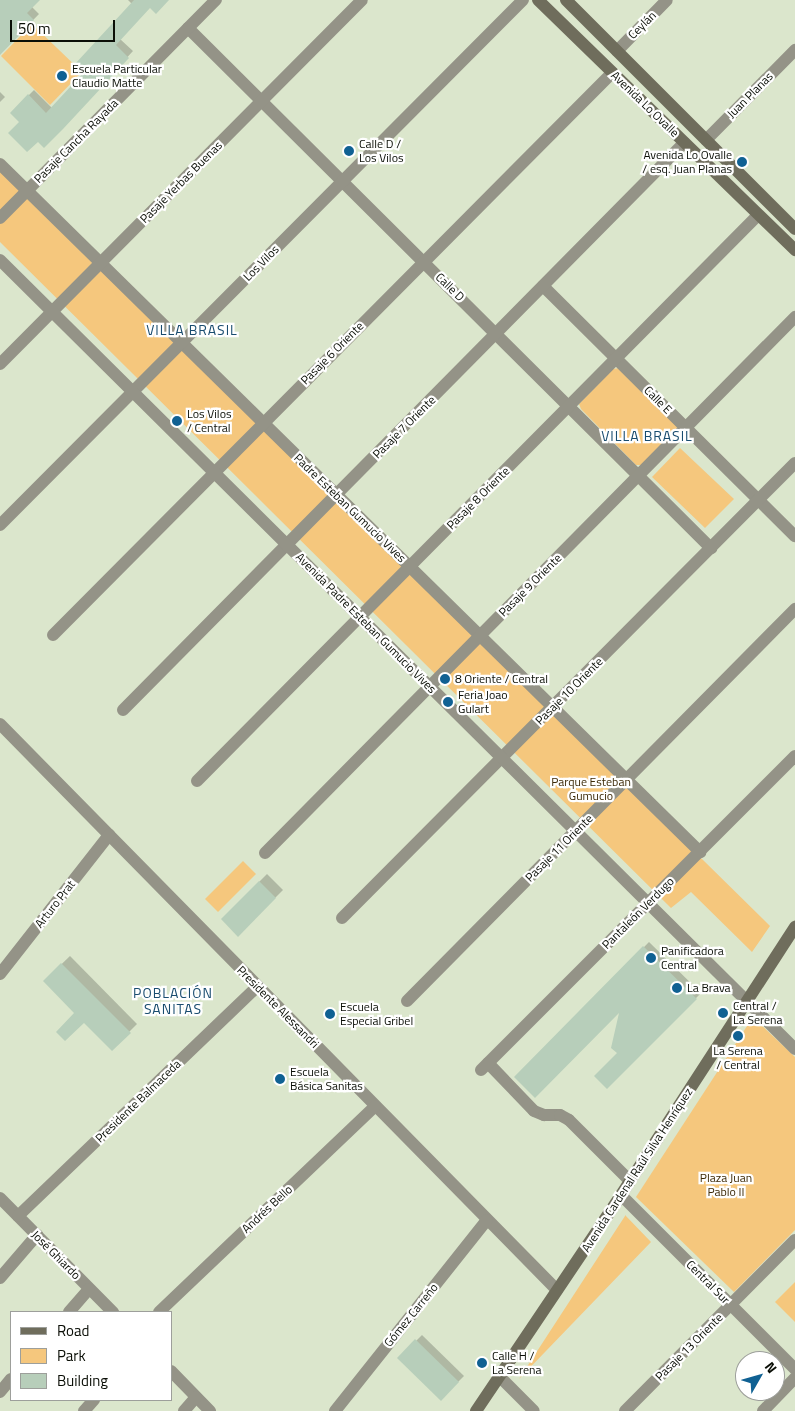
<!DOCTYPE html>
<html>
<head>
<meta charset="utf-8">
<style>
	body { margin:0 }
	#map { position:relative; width:795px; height:1411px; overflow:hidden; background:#dbe6cc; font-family:"Titillium Web",sans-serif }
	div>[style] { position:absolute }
	.green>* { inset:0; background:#f5c77d }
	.shadow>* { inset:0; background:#0003 }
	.building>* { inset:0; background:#b7ceba }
	.minor>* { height:12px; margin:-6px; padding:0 6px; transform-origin:6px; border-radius:6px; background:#949387 }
	.tertiary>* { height:12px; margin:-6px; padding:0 6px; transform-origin:6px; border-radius:6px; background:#949387 }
	.secondary>* { height:12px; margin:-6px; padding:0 6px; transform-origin:6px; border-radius:6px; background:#6f6d5c }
	.dots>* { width:14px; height:14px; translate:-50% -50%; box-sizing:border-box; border:2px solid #fff; border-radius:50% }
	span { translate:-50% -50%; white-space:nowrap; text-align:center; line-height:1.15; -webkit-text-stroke:4.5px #fff; paint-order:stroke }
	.street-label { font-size:12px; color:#0a0e06 }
	.poi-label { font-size:12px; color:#0a0e06 }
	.left { translate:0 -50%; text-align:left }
	.right { translate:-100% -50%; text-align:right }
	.park-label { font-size:12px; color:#3c2907 }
	.neighbourhood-label { font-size:14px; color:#194c6f; letter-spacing:1px }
	.legend { position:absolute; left:10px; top:1311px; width:162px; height:90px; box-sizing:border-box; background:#fff; border:1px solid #9d9f9b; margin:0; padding:6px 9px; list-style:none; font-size:15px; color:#0a0e06 }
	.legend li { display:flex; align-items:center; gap:10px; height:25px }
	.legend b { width:25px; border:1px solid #9d9f9b }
	.north { position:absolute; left:735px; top:1351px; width:50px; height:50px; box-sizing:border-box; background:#fff; border:1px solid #9d9f9b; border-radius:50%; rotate:52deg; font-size:14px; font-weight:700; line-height:20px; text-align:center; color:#0a0e06 }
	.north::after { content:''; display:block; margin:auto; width:18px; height:22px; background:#106193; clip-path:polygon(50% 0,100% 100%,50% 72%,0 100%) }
	.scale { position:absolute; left:10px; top:20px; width:105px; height:22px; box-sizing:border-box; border:2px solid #0a0e06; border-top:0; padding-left:6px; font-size:15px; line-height:18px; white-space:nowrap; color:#0a0e06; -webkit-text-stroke:4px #fff; paint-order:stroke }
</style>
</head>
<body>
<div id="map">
	<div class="green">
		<div style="clip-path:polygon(32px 24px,82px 72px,50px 105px,1px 56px)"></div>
		<div style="clip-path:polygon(0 168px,770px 926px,752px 952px,691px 892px,671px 908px,0 242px)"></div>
		<div style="clip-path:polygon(619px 368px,677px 423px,677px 430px,642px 465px,636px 465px,581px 409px,579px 404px,613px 369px)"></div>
		<div style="clip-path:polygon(680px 448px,734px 499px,705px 528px,652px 477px)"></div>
		<div style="clip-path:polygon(243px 861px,256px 874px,218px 912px,205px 899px)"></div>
		<div style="clip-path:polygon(749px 1023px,759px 1023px,795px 1057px,795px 1230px,734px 1292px,636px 1197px)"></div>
		<div style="clip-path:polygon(625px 1215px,651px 1242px,519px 1379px,625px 1216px)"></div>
		<div style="clip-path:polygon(795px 1282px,795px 1322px,775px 1302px)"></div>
	</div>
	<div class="shadow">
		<div style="clip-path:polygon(0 0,38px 0,32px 7px,39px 14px,0 54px)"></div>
		<div style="clip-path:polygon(128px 0,168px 0,150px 7px,120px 39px,133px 51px,50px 141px,20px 122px,11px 113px,34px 90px,52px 108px,86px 72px,132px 4px)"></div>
		<div style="clip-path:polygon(0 92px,5px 97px,0 102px)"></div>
		<div style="clip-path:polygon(267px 874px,283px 890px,238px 935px,222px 919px)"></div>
		<div style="clip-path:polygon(649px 942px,701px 993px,607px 1088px,618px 1053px,621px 1009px,516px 1077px)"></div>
		<div style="clip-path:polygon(70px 956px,137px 1024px,112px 1049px,44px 981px)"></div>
		<div style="clip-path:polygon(422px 1335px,464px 1376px,441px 1399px,399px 1358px)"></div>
	</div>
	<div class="building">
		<div style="clip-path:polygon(0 0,40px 0,27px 13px,34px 20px,0 55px)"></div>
		<div style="clip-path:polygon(134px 0,169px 0,156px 14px,150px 8px,116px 45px,129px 58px,63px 129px,44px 148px,38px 142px,27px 152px,8px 133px,19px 122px,10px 113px,28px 94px,46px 113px,84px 72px,75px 64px)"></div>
		<div style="clip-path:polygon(259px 881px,276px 898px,238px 937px,221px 919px)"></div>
		<div style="clip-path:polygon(643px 946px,697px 999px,607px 1089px,594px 1076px,617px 1053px,611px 1048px,619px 1013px,535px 1098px,514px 1077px)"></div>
		<div style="clip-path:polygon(61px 963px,131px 1033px,112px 1051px,84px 1023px,65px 1041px,56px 1032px,74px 1013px,43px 981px)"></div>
		<div style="clip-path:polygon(415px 1339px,459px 1382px,441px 1401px,397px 1358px)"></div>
	</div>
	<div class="minor">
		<div style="left:188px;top:28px;width:738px;rotate:44.84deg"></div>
		<div style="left:617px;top:51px;width:71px;rotate:-45.6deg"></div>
		<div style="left:706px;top:140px;width:127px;rotate:-45.3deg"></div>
		<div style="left:0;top:164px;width:982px;rotate:44.5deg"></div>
		<div style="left:0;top:218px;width:307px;rotate:-45.3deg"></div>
		<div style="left:543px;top:286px;width:355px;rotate:44.8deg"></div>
		<div style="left:0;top:364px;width:513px;rotate:-45.16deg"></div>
		<div style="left:0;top:525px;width:741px;rotate:-45.11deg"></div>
		<div style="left:53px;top:635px;width:793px;rotate:-45.15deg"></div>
		<div style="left:123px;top:710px;width:798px;rotate:-45.3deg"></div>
		<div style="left:0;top:724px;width:794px;rotate:45.46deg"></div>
		<div style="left:197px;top:781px;width:797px;rotate:-45.25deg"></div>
		<div style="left:265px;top:853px;width:754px;rotate:-45.32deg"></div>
		<div style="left:342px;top:918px;width:642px;rotate:-45.13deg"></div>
		<div style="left:0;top:974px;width:177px;rotate:-51.9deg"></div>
		<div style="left:407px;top:1001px;width:552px;rotate:-45.29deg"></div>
		<div style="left:488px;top:1063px;width:66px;rotate:46.2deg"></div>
		<div style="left:534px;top:1111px;width:11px;rotate:22deg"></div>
		<div style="left:544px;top:1115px;width:16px"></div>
		<div style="left:560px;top:1115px;width:10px;rotate:29deg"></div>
		<div style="left:569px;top:1120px;width:86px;rotate:45deg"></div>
		<div style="left:481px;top:1070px;width:444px;rotate:-45deg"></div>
		<div style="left:621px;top:1195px;width:246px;rotate:45deg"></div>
		<div style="left:0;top:1198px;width:161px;rotate:45.3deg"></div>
		<div style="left:18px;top:1216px;width:332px;rotate:-43.8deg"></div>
		<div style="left:0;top:1278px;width:57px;rotate:-49.3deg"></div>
		<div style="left:69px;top:1312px;width:30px;rotate:-49deg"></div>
		<div style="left:159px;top:1312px;width:298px;rotate:-43.6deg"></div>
		<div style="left:171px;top:1371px;width:56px;rotate:45.7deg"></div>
		<div style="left:499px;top:1376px;width:49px;rotate:45deg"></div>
		<div style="left:0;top:1392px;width:17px;rotate:-50deg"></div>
		<div style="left:84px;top:1411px;width:15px;rotate:-48deg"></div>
		<div style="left:184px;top:1411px;width:18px;rotate:-49deg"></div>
		<div style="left:335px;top:1411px;width:244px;rotate:-51.5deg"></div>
		<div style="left:625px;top:1411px;width:241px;rotate:-45.2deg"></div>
		<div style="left:763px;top:1411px;width:46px;rotate:-45.9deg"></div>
	</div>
	<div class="tertiary">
		<div style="left:0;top:260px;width:1120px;rotate:44.78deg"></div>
	</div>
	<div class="secondary">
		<div style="left:538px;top:0;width:359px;rotate:44.2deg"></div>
		<div style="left:566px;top:0;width:324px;rotate:45deg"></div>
		<div style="left:476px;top:1411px;width:260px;rotate:-56.1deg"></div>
		<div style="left:621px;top:1195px;width:320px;rotate:-57deg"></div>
	</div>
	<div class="dots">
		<div style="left:62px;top:76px;background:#106193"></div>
		<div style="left:349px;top:151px;background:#106193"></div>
		<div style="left:742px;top:162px;background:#106193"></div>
		<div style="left:177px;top:421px;background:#106193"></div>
		<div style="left:445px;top:679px;background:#106193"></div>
		<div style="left:448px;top:702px;background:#106193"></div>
		<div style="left:651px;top:958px;background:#106193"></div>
		<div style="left:677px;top:988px;background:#106193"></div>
		<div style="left:723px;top:1013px;background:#106193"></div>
		<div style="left:330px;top:1014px;background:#106193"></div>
		<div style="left:738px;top:1036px;background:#106193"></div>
		<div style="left:280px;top:1079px;background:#106193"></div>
		<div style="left:482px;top:1363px;background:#106193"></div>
	</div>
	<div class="street-label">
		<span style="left:642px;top:25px;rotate:-45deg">Ceylán</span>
		<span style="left:750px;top:95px;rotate:-45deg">Juan Planas</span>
		<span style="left:645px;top:104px;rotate:44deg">Avenida Lo Ovalle</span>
		<span style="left:76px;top:141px;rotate:-45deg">Pasaje Cancha Rayada</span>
		<span style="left:181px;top:182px;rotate:-45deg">Pasaje Yerbas Buenas</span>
		<span style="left:261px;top:263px;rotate:-45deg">Los Vilos</span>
		<span style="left:450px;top:287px;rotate:44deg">Calle D</span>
		<span style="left:332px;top:353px;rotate:-45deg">Pasaje 6 Oriente</span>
		<span style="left:658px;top:400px;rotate:45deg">Calle E</span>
		<span style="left:404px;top:427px;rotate:-45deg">Pasaje 7 Oriente</span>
		<span style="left:478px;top:498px;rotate:-45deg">Pasaje 8 Oriente</span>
		<span style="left:350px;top:508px;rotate:44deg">Padre Esteban Gumucio Vives</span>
		<span style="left:530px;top:585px;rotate:-45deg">Pasaje 9 Oriente</span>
		<span style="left:366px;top:623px;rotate:45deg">Avenida Padre Esteban Gumucio Vives</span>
		<span style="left:569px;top:691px;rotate:-45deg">Pasaje 10 Oriente</span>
		<span style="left:559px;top:848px;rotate:-45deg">Pasaje 11 Oriente</span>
		<span style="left:55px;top:904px;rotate:-52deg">Arturo Prat</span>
		<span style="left:638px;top:913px;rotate:-45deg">Pantaleón Verdugo</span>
		<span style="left:278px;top:1007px;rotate:45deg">Presidente Alessandri</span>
		<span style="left:138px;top:1101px;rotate:-44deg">Presidente Balmaceda</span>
		<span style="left:637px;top:1170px;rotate:-57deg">Avenida Cardenal Raúl Silva Henríquez</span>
		<span style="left:267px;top:1209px;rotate:-43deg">Andrés Bello</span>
		<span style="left:56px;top:1255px;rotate:45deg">José Ghiardo</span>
		<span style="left:708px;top:1282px;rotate:45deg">Central Sur</span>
		<span style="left:411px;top:1315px;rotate:-51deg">Gómez Carreño</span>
		<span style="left:689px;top:1347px;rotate:-45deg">Pasaje 13 Oriente</span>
	</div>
	<div class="poi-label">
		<span class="left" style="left:72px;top:76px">Escuela Particular<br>Claudio Matte</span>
		<span class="left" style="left:359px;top:151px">Calle D /<br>Los Vilos</span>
		<span class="right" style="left:732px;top:162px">Avenida Lo Ovalle<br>/ esq. Juan Planas</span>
		<span class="left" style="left:187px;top:421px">Los Vilos<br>/ Central</span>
		<span class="left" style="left:455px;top:679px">8 Oriente / Central</span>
		<span class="left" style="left:458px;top:702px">Feria Joao<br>Gulart</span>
		<span class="left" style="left:661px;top:958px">Panificadora<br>Central</span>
		<span class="left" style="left:687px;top:988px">La Brava</span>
		<span class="left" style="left:733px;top:1013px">Central /<br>La Serena</span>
		<span class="left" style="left:340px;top:1014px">Escuela<br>Especial Gribel</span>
		<span style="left:738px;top:1058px">La Serena<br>/ Central</span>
		<span class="left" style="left:290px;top:1079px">Escuela<br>Básica Sanitas</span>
		<span class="left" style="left:492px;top:1363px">Calle H /<br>La Serena</span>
	</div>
	<div class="park-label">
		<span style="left:591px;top:789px">Parque Esteban<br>Gumucio</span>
		<span style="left:726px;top:1185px">Plaza Juan<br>Pablo II</span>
	</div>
	<div class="neighbourhood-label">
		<span style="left:192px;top:330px">VILLA BRASIL</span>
		<span style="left:647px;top:436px">VILLA BRASIL</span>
		<span style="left:173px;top:1001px">POBLACIÓN<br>SANITAS</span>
	</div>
	<ul class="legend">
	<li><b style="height:6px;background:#6f6d5c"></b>Road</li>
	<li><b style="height:14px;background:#f5c77d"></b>Park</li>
	<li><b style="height:14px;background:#b7ceba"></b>Building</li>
	</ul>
	<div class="north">N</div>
	<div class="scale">50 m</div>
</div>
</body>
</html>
